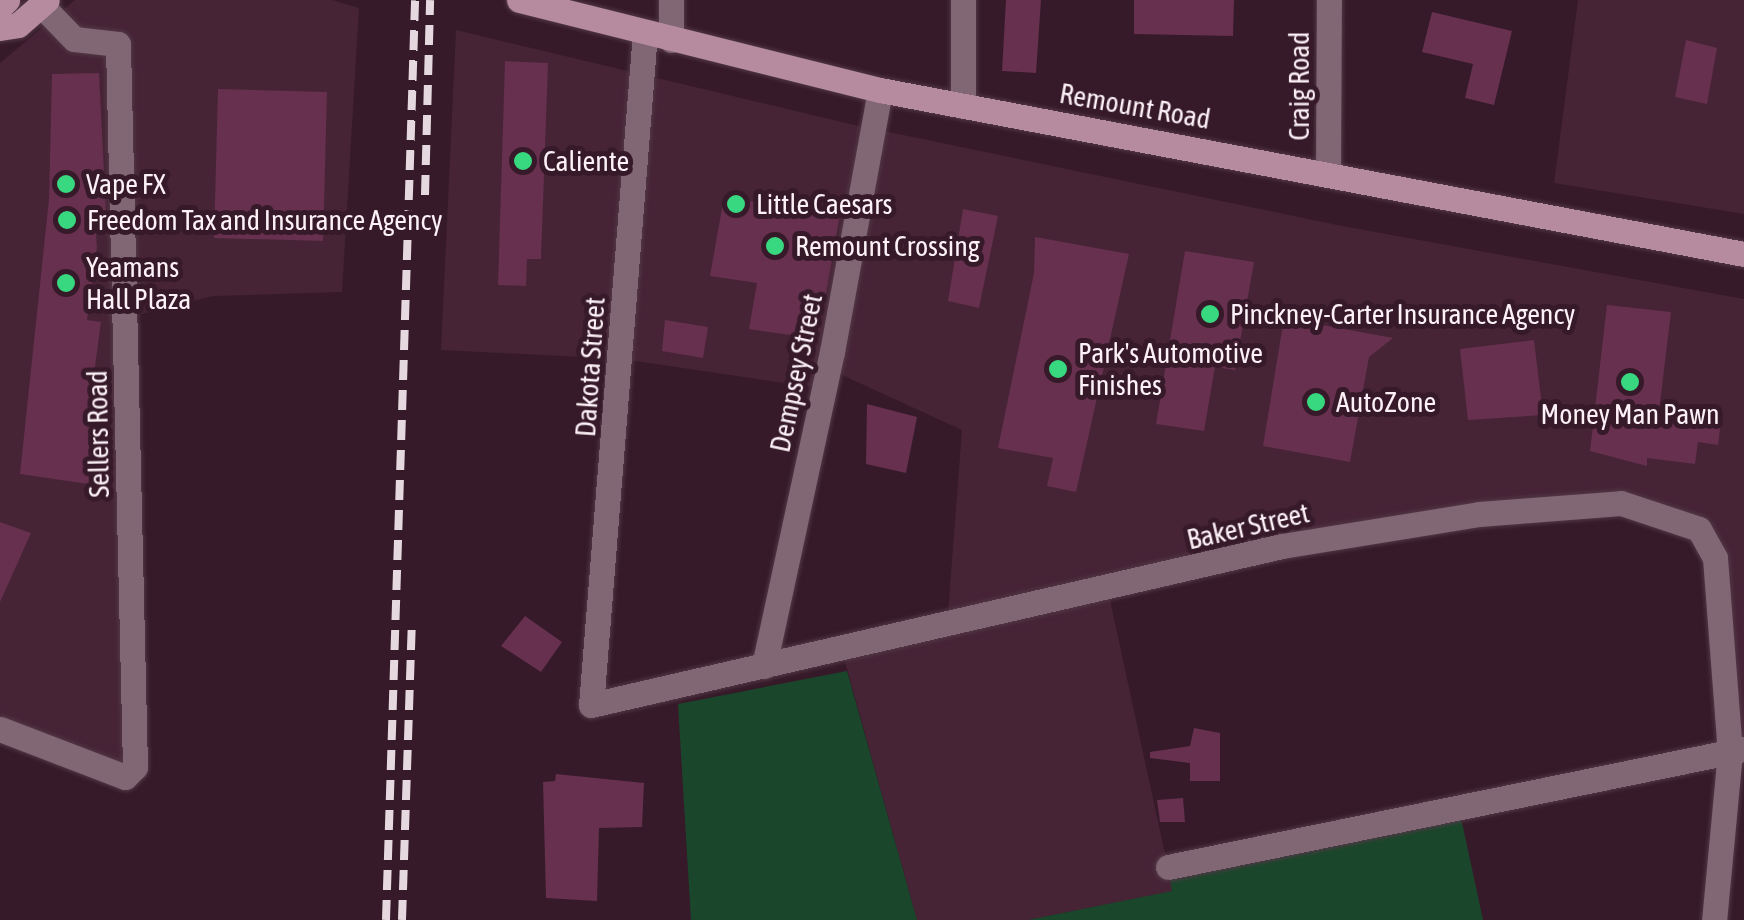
<!DOCTYPE html>
<html>
<head>
<meta charset="utf-8">
<style>
	body { margin:0 }
	#map { position:relative; width:1744px; height:920px; overflow:hidden; background:#361a29; font-family:"Asap Condensed",sans-serif }
	div>[style] { position:absolute }
	.built>* { inset:0; background:#462436 }
	.green>* { inset:0; background:#1a472b }
	.building>* { inset:0; background:#66304e }
	.roads { filter:drop-shadow(0 0 2px #523846) drop-shadow(0 0 2px #523846) }
	.street>* { height:25px; margin:-12.5px; padding:0 12.5px; transform-origin:12.5px; border-radius:12.5px; background:#816673 }
	.secondary>* { height:25px; margin:-12.5px; padding:0 12.5px; transform-origin:12.5px; border-radius:12.5px; background:#b68ba0 }
	.rail>* { height:8px; margin-top:-4px; transform-origin:0; background:repeating-linear-gradient(90deg,#e6d8df 0 20px,transparent 0 30px) }
	.dots>* { width:28px; height:28px; translate:-50% -50%; box-sizing:border-box; border:5px solid #361a29; border-radius:50% }
	span { translate:-50% -50%; white-space:nowrap; text-align:center; line-height:1.15; -webkit-text-stroke:10px #361a29; paint-order:stroke }
	.street-label { font-size:28px; color:#fdf1f7 }
	.poi-label { font-size:28px; color:#fdf1f7 }
	.left { translate:0 -50%; text-align:left }
</style>
</head>
<body>
<div id="map">
	<div class="built">
		<div style="clip-path:polygon(75px 0,332px 0,359px 8px,342px 292px,213px 296px,125px 318px,135px 767px,0 729px,0 63px)"></div>
		<div style="clip-path:polygon(1578px 0,1744px 0,1744px 214px,1554px 183px)"></div>
		<div style="clip-path:polygon(456px 30px,850px 124px,1342px 226px,1744px 299px,1744px 749px,1730px 752px,1715px 558px,1669px 515px,1479px 514px,1108px 591px,1173px 891px,1028px 920px,917px 920px,841px 647px,947px 626px,962px 430px,829px 369px,824px 389px,622px 359px,441px 350px)"></div>
	</div>
	<div class="green">
		<div style="clip-path:polygon(847px 671px,917px 920px,691px 920px,678px 704px)"></div>
		<div style="clip-path:polygon(1458px 804px,1483px 920px,1028px 920px,1172px 891px,1168px 867px)"></div>
	</div>
	<div class="building">
		<div style="clip-path:polygon(1006px 0,1041px 0,1036px 73px,1002px 71px)"></div>
		<div style="clip-path:polygon(1134px 0,1234px 0,1233px 36px,1134px 34px)"></div>
		<div style="clip-path:polygon(1432px 12px,1512px 31px,1494px 105px,1465px 98px,1473px 64px,1422px 52px)"></div>
		<div style="clip-path:polygon(1686px 40px,1717px 48px,1707px 104px,1675px 97px)"></div>
		<div style="clip-path:polygon(505px 61px,548px 63px,541px 259px,527px 259px,526px 286px,498px 285px)"></div>
		<div style="clip-path:polygon(99px 73px,106px 211px,94px 209px,97px 247px,87px 320px,101px 322px,93px 381px,105px 385px,95px 485px,20px 474px,49px 199px,52px 74px)"></div>
		<div style="clip-path:polygon(218px 89px,327px 92px,323px 241px,214px 238px)"></div>
		<div style="clip-path:polygon(724px 197px,840px 215px,818px 339px,749px 329px,757px 283px,710px 276px)"></div>
		<div style="clip-path:polygon(963px 209px,998px 216px,979px 308px,948px 301px)"></div>
		<div style="clip-path:polygon(1035px 237px,1129px 254px,1076px 492px,1047px 486px,1053px 458px,998px 448px,1034px 273px)"></div>
		<div style="clip-path:polygon(1185px 251px,1254px 262px,1235px 370px,1215px 367px,1204px 431px,1156px 424px)"></div>
		<div style="clip-path:polygon(1607px 305px,1671px 312px,1659px 411px,1721px 421px,1718px 445px,1698px 442px,1695px 464px,1647px 458px,1647px 466px,1590px 451px)"></div>
		<div style="clip-path:polygon(1284px 318px,1393px 338px,1369px 357px,1350px 462px,1263px 446px)"></div>
		<div style="clip-path:polygon(665px 320px,708px 327px,703px 358px,662px 351px)"></div>
		<div style="clip-path:polygon(1534px 340px,1543px 415px,1468px 420px,1460px 349px)"></div>
		<div style="clip-path:polygon(867px 404px,917px 417px,906px 473px,866px 464px)"></div>
		<div style="clip-path:polygon(0 522px,31px 533px,0 602px)"></div>
		<div style="clip-path:polygon(525px 616px,562px 642px,541px 672px,501px 646px)"></div>
		<div style="clip-path:polygon(1194px 728px,1220px 733px,1220px 781px,1190px 781px,1190px 763px,1150px 758px,1150px 752px,1190px 746px)"></div>
		<div style="clip-path:polygon(556px 774px,644px 783px,642px 827px,599px 828px,597px 901px,546px 898px,543px 782px,555px 781px)"></div>
		<div style="clip-path:polygon(1183px 798px,1185px 822px,1160px 822px,1157px 800px)"></div>
	</div>
	<div class="roads">
		<div class="street">
			<div style="left:963px;top:0;width:106px;rotate:90deg"></div>
			<div style="left:645px;top:33px;width:674px;rotate:94.59deg"></div>
			<div style="left:591px;top:705px;width:709px;rotate:-12.96deg"></div>
			<div style="left:1282px;top:546px;width:200px;rotate:-9.2deg"></div>
			<div style="left:1479px;top:514px;width:142px;rotate:-4.4deg"></div>
			<div style="left:1621px;top:503px;width:82px;rotate:18.4deg"></div>
			<div style="left:1699px;top:529px;width:33px;rotate:61deg"></div>
			<div style="left:1715px;top:558px;width:195px;rotate:85.6deg"></div>
			<div style="left:1730px;top:752px;width:169px;rotate:95.4deg"></div>
			<div style="left:671px;top:40px;width:40px;rotate:-90deg"></div>
			<div style="left:1328px;top:172px;width:172px;rotate:-89.7deg"></div>
			<div style="left:764px;top:666px;width:321px;rotate:-77.8deg"></div>
			<div style="left:832px;top:352px;width:266px;rotate:-79.6deg"></div>
			<div style="left:0;top:729px;width:134px;rotate:21deg"></div>
			<div style="left:125px;top:777px;width:14px;rotate:-45deg"></div>
			<div style="left:135px;top:767px;width:723px;rotate:-91.35deg"></div>
			<div style="left:118px;top:44px;width:44px;rotate:-173.5deg"></div>
			<div style="left:74px;top:39px;width:47px;rotate:-134.1deg"></div>
			<div style="left:1168px;top:867px;width:588px;rotate:-11.58deg"></div>
		</div>
		<div class="secondary">
			<div style="left:519px;top:0;width:372px;rotate:14deg"></div>
			<div style="left:880px;top:90px;width:879px;rotate:10.75deg"></div>
			<div style="left:0;top:7px;width:10px;rotate:-45deg"></div>
			<div style="left:0;top:28px;width:18px;rotate:-9deg"></div>
			<div style="left:18px;top:25px;width:38px;rotate:-41deg"></div>
		</div>
	</div>
	<div class="rail">
		<div style="left:425px;top:195px;width:195px;rotate:-88.5deg"></div>
		<div style="left:386px;top:920px;width:920px;rotate:-88.19deg"></div>
		<div style="left:402px;top:920px;width:300px;rotate:-88.1deg"></div>
	</div>
	<div class="dots">
		<div style="left:523px;top:161px;background:#38d880"></div>
		<div style="left:66px;top:184px;background:#38d880"></div>
		<div style="left:736px;top:204px;background:#38d880"></div>
		<div style="left:67px;top:220px;background:#38d880"></div>
		<div style="left:775px;top:246px;background:#38d880"></div>
		<div style="left:66px;top:283px;background:#38d880"></div>
		<div style="left:1210px;top:314px;background:#38d880"></div>
		<div style="left:1058px;top:369px;background:#38d880"></div>
		<div style="left:1630px;top:382px;background:#38d880"></div>
		<div style="left:1316px;top:402px;background:#38d880"></div>
	</div>
	<div class="street-label">
		<span style="left:1299px;top:86px;rotate:-90deg">Craig Road</span>
		<span style="left:1135px;top:106px;rotate:10deg">Remount Road</span>
		<span style="left:590px;top:367px;rotate:-86deg">Dakota Street</span>
		<span style="left:796px;top:373px;rotate:-78deg">Dempsey Street</span>
		<span style="left:98px;top:434px;rotate:-91deg">Sellers Road</span>
		<span style="left:1248px;top:526px;rotate:-13deg">Baker Street</span>
	</div>
	<div class="poi-label">
		<span class="left" style="left:543px;top:161px">Caliente</span>
		<span class="left" style="left:86px;top:184px">Vape FX</span>
		<span class="left" style="left:756px;top:204px">Little Caesars</span>
		<span class="left" style="left:87px;top:220px">Freedom Tax and Insurance Agency</span>
		<span class="left" style="left:795px;top:246px">Remount Crossing</span>
		<span class="left" style="left:86px;top:283px">Yeamans<br>Hall Plaza</span>
		<span class="left" style="left:1230px;top:314px">Pinckney-Carter Insurance Agency</span>
		<span class="left" style="left:1078px;top:369px">Park's Automotive<br>Finishes</span>
		<span class="left" style="left:1336px;top:402px">AutoZone</span>
		<span style="left:1630px;top:414px">Money Man Pawn</span>
	</div>
</div>
</body>
</html>
